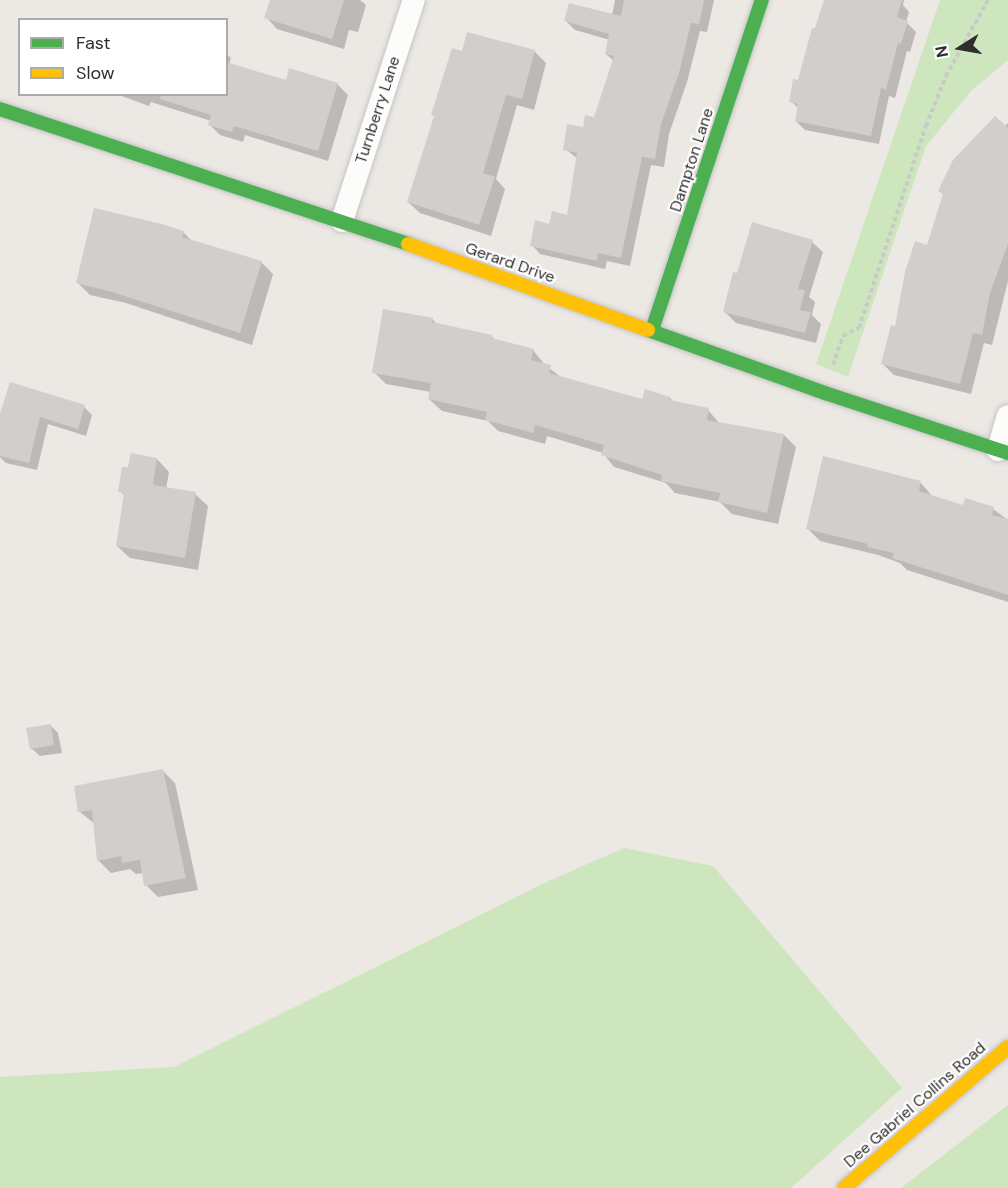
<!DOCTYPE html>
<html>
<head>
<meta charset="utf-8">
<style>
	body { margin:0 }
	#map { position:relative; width:1008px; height:1188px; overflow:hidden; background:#ece8e4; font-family:"DM Sans",sans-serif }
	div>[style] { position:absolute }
	.green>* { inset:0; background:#cee6be }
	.shadow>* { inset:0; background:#0003 }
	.building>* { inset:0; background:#d1cecb }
	.path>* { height:4px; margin-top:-2px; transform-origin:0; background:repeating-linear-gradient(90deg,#c9c9c8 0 4.5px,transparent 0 7.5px) }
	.roads { filter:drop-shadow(0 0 2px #c5c4c5) drop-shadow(0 0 2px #c5c4c5) }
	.street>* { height:22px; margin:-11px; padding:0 11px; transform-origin:11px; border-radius:11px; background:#fcfcfb }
	.fast>* { height:14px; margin:-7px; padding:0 7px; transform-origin:7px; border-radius:7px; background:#4caf50 }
	.slow>* { height:14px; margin:-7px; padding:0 7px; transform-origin:7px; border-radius:7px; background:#ffc107 }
	span { translate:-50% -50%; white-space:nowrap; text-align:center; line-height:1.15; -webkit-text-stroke:4.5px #fff; paint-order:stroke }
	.street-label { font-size:16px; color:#2e2e2e }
	.legend { position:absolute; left:18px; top:18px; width:210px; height:78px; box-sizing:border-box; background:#fff; border:2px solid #ababab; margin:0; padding:8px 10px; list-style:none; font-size:18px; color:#2e2e2e }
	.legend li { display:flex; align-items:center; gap:12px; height:30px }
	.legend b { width:30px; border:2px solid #ababab }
	.north { position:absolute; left:930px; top:18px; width:60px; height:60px; -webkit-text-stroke:4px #fff; paint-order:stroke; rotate:259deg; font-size:16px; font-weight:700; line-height:24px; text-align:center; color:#2e2e2e }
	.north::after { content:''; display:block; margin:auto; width:21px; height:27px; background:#2e2e2e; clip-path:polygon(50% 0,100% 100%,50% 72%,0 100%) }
</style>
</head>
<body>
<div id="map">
	<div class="green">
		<div style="clip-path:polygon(940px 0,1008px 0,1008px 60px,971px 91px,926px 146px,848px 377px,816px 364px)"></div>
		<div style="clip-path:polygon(624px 848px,713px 866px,902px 1088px,791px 1188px,0 1188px,0 1077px,174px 1067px,551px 880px)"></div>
		<div style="clip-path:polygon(1008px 1105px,1008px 1188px,901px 1188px)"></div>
	</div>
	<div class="shadow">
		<div style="clip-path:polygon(271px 0,360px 0,366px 5px,358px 32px,349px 30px,344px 49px,277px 29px,266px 17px)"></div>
		<div style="clip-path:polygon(615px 0,714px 0,707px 32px,700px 31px,687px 82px,669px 134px,664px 167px,651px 165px,630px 266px,607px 261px,605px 269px,540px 254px,532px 245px,551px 226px,568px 216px,578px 159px,565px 149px,595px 118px,614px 61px,606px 54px,610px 40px,575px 30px,566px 21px,612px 16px)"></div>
		<div style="clip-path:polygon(827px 0,904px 0,903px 5px,909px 12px,906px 22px,916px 32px,910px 52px,907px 51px,895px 98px,889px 96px,879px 144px,805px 130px,796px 121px,799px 109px,791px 101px)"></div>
		<div style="clip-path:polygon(534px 51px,546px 63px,534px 110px,517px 105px,496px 179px,505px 189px,491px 236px,420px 213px,408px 202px,435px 117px,433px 115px,463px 53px)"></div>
		<div style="clip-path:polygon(226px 54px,231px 58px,229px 64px,287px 82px,337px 84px,348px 95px,328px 161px,245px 135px,243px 142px,220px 135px,210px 125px,211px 121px,151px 102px,149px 106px,116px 94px,226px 94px)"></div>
		<div style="clip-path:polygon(1008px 123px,1008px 281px,992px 345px,984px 343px,971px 394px,894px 375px,883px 364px,928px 247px,944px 195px,939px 190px)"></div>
		<div style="clip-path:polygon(183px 232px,192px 241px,261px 262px,273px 274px,252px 345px,126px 303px,90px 295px,78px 283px)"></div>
		<div style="clip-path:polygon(812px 242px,823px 252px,809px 297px,815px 302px,812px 315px,821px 324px,816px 343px,736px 323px,725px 312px)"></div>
		<div style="clip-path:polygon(432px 319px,438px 325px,491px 336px,495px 340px,533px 350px,545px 365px,562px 378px,643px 401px,670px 398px,674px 402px,708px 410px,720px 424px,784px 435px,796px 447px,778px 524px,732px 514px,720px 502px,675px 493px,666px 483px,614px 467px,603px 453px,547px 436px,545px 444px,498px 431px,488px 421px,442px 411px,429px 399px,431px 392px,386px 384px,374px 372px)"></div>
		<div style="clip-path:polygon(84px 407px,92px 415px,86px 436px,48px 424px,37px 470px,6px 463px,0 457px,0 419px)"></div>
		<div style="clip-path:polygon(157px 459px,169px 472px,166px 489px,195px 494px,208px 506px,198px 570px,130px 558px,117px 546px,125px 496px,120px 491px)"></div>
		<div style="clip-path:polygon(921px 483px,933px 497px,964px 507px,993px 509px,1008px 520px,1008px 602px,907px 570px,900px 563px,878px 555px,820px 541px,808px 529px)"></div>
		<div style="clip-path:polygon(50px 725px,58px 733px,62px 753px,40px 756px,31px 748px)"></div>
		<div style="clip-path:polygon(163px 771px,175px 783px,198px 890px,158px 897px,146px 885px,144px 873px,136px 874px,130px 869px,111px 873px,98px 860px,95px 824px,80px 812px)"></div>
	</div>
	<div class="building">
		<div style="clip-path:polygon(270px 0,344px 0,332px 39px,264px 18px)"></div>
		<div style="clip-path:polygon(624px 0,704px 0,699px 24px,691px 23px,679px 73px,661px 124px,655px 159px,642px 157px,621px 258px,598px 253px,597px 261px,530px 246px,535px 220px,549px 224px,552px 211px,567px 215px,577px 153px,563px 150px,567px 124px,583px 127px,585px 115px,594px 117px,614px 56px,605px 54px,609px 34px,564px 21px,569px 3px,621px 16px)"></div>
		<div style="clip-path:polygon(824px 0,902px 0,897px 17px,908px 21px,901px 44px,898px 43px,886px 90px,881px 88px,871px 136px,795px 121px,798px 104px,789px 102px,793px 79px,798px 80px,812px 28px,815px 28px)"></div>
		<div style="clip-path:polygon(467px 32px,535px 50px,522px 99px,506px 95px,483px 173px,495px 177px,479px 225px,407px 202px,434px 116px,431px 115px,452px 48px,462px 51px)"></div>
		<div style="clip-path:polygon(226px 62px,286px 80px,289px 68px,338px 83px,318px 151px,234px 126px,232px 132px,208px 125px,211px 115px,160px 99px,161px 94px,226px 94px)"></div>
		<div style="clip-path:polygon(995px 116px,1008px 128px,1008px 244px,990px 293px,982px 335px,973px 333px,960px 384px,881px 364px,891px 325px,895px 326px,905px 272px,915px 241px,927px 245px,943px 194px,938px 191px,953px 160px)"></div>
		<div style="clip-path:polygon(94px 208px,162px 224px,184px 231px,182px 237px,262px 261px,240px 333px,112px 292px,76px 283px)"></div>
		<div style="clip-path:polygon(752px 222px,813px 240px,798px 289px,805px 290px,800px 310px,811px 312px,805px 333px,723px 312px,733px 272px,737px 273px)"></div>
		<div style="clip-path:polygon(383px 309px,433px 318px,432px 322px,492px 335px,491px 338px,534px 349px,531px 360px,551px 365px,549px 373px,642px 399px,645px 389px,670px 397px,669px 400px,709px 408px,707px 420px,784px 434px,767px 513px,718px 502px,720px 493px,661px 481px,662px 475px,601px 455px,604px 445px,535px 425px,533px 433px,485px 420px,487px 412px,428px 399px,431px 383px,372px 373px)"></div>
		<div style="clip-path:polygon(10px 382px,85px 405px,78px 429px,40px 417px,29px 463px,0 456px,0 414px)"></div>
		<div style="clip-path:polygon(131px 453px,157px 458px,153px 485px,196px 492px,185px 558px,116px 546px,124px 493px,118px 492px,122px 467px,128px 467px)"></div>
		<div style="clip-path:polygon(823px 456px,921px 481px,919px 491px,963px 505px,965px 498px,994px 507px,992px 515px,1008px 519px,1008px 595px,892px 558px,894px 553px,867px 547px,868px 544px,806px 529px)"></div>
		<div style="clip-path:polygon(51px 724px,54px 745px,30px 749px,26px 728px)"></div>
		<div style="clip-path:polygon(163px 769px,186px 878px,144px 886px,140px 860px,122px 863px,121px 856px,97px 861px,92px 810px,78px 812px,74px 786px)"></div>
	</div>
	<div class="path">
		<div style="left:833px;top:365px;width:31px;rotate:-71deg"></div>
		<div style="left:843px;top:336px;width:18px;rotate:-27deg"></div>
		<div style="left:859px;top:328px;width:213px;rotate:-71.7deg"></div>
		<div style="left:926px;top:126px;width:54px;rotate:-68.2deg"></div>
		<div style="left:946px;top:76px;width:87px;rotate:-61.1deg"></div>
	</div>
	<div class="roads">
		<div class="street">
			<div style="left:342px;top:221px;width:232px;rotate:-72deg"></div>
			<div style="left:998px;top:450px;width:35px;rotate:-74deg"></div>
		</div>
		<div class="fast">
			<div style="left:0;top:109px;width:430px;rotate:18.3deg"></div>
			<div style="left:648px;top:330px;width:188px;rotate:19.6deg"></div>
			<div style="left:825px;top:393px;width:193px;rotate:18.2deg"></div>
			<div style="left:652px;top:330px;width:348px;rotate:-71.6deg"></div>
		</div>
		<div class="slow">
			<div style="left:408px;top:244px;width:255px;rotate:19.7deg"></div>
			<div style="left:844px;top:1188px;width:216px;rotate:-40.7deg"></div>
		</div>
	</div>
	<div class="street-label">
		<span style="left:378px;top:110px;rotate:-72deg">Turnberry Lane</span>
		<span style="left:692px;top:160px;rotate:-72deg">Dampton Lane</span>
		<span style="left:510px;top:263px;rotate:19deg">Gerard Drive</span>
		<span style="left:915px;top:1105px;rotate:-41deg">Dee Gabriel Collins Road</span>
	</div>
	<ul class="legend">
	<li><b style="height:8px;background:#4caf50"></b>Fast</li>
	<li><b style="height:8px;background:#ffc107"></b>Slow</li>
	</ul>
	<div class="north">N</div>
</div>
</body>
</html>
